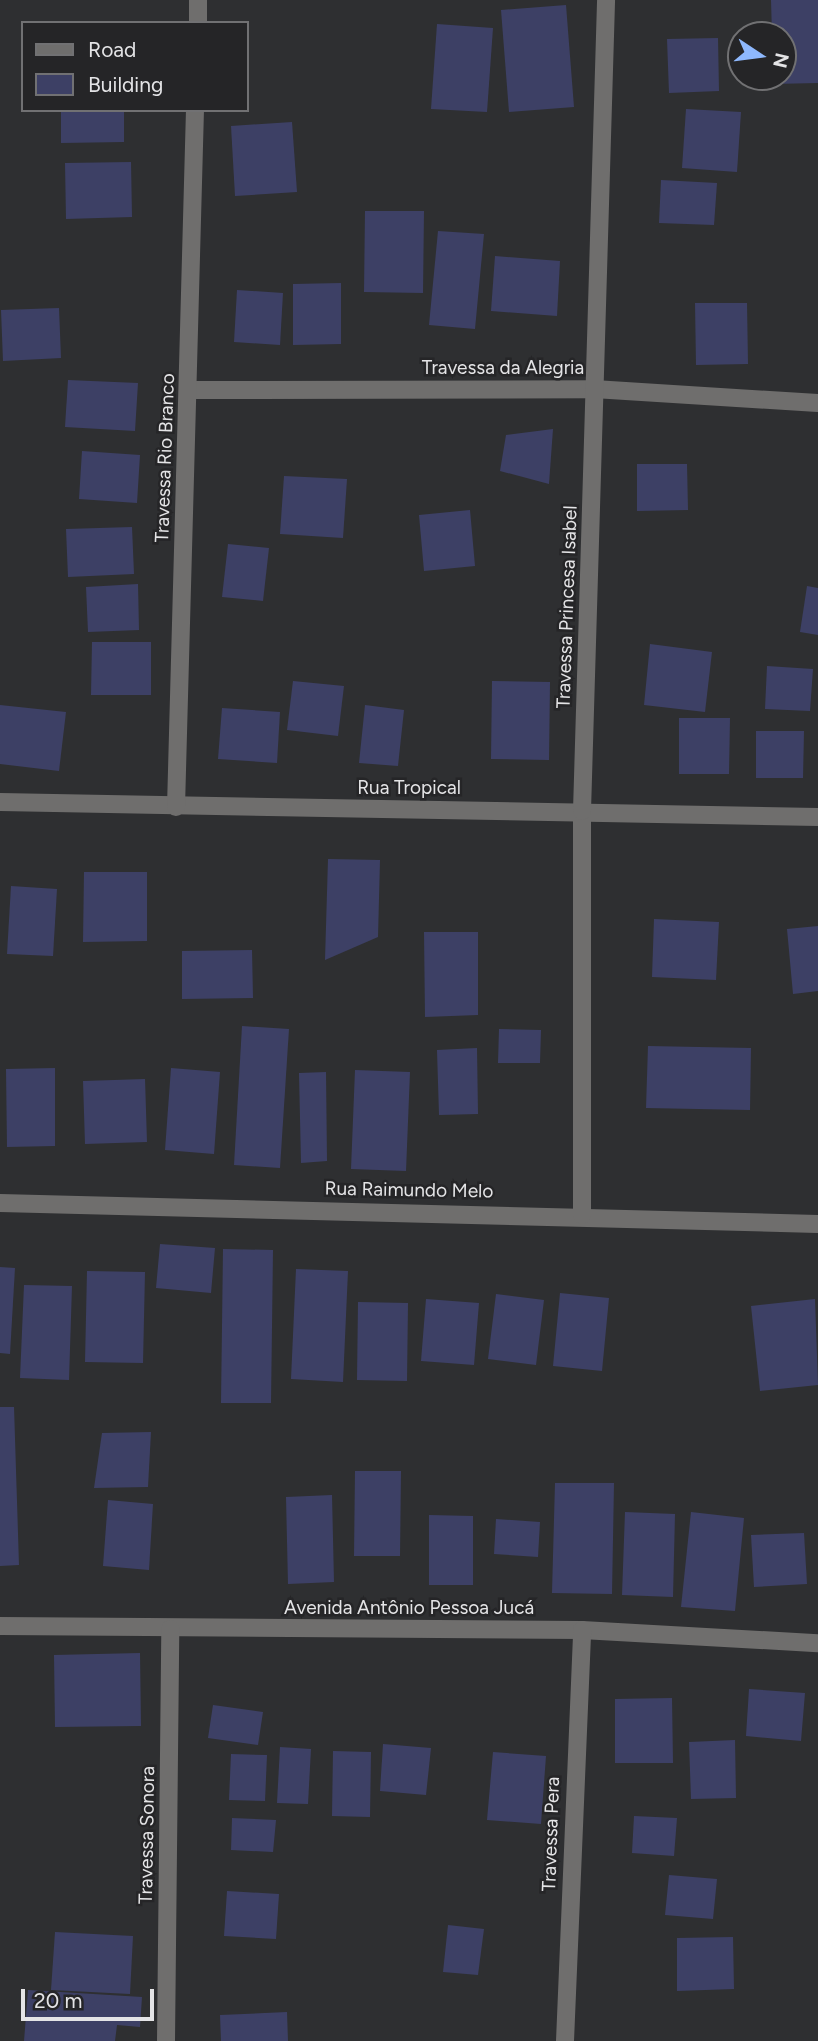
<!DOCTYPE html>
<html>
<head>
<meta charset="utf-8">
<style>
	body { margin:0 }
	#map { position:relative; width:818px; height:2041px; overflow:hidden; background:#2e2f31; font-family:Figtree,sans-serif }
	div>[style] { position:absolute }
	.building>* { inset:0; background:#3d4065 }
	.minor>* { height:18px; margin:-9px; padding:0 9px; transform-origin:9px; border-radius:9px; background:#6f6e6d }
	span { translate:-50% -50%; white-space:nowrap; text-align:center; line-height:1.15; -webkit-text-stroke:5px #252527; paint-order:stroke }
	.street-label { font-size:19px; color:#e4e4e6 }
	.legend { position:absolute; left:21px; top:21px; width:228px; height:91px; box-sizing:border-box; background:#252527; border:2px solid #717173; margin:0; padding:9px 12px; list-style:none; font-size:21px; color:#e4e4e6 }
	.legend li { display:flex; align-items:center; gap:14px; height:35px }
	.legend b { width:35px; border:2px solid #717173 }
	.north { position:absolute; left:727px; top:21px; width:70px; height:70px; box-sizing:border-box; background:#252527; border:2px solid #717173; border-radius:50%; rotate:103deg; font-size:19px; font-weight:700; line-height:28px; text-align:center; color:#e4e4e6 }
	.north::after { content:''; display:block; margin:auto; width:24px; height:32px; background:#8eb8fd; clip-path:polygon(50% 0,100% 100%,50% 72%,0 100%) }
	.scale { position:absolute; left:21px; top:1989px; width:133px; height:32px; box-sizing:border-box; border:4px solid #e4e4e6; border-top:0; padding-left:9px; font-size:21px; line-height:24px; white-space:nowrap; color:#e4e4e6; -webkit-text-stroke:5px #252527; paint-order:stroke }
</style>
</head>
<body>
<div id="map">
	<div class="building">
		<div style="clip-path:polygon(771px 0,818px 0,818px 83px,773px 84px,773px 77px,783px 77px,783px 35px,772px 35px)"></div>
		<div style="clip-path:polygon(566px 5px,574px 107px,509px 112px,501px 10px)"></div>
		<div style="clip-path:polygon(437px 24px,493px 28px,487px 112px,431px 109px)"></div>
		<div style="clip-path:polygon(718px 38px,719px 91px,669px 93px,667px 39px)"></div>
		<div style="clip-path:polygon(686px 109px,741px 112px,737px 172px,682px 168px)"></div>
		<div style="clip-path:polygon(61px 110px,124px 110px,124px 142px,61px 143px)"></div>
		<div style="clip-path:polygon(292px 122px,297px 192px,235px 196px,231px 126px)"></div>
		<div style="clip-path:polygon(131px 162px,132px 217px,66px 219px,65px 163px)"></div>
		<div style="clip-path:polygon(661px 180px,717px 183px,714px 225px,659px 223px)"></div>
		<div style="clip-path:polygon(365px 211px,424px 211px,423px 293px,364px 292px)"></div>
		<div style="clip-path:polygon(438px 231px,484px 234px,475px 329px,429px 325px)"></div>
		<div style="clip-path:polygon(495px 256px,560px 261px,557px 316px,491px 311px)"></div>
		<div style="clip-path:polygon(341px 283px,341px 344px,293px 345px,293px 284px)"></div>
		<div style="clip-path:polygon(237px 290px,283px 293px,280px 345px,234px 342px)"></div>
		<div style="clip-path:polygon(695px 303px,747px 303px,748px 364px,696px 365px)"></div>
		<div style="clip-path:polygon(59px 308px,61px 358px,3px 361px,1px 310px)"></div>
		<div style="clip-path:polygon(68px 380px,138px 383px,135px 431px,65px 427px)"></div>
		<div style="clip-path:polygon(553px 429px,549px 484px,500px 471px,506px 435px)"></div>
		<div style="clip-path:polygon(82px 451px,140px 455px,137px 503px,79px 499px)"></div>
		<div style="clip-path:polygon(637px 464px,687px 464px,688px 510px,637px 511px)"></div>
		<div style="clip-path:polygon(284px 476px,347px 479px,343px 538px,280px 534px)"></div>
		<div style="clip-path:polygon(470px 510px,475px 566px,424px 571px,419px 515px)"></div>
		<div style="clip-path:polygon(132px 527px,134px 574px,68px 577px,66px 529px)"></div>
		<div style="clip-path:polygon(228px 544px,269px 548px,263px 601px,222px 597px)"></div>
		<div style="clip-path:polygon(138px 584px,139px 630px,88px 632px,86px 587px)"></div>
		<div style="clip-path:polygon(807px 586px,818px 588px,818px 635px,800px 632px)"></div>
		<div style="clip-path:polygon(92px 642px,151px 642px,151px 695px,91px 695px)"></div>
		<div style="clip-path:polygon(650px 644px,712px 652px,705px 712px,644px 705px)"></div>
		<div style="clip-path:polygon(767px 666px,813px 669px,810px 711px,765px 709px)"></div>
		<div style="clip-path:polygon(293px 681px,344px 686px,338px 736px,287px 730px)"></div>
		<div style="clip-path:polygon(492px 681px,550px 682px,549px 760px,491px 759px)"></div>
		<div style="clip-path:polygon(0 705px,66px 712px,59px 771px,0 764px)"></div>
		<div style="clip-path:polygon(365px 705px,404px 710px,398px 766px,359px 763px)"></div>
		<div style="clip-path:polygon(222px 708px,280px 712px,277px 763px,218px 759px)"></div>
		<div style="clip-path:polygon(679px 718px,730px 718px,729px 774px,679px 774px)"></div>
		<div style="clip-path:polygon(756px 731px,804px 731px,803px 778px,756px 778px)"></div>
		<div style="clip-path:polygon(328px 859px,380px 860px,378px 937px,325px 960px)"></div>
		<div style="clip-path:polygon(84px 872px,147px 872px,147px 941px,83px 942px)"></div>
		<div style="clip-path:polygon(11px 886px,57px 889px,53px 956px,7px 954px)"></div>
		<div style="clip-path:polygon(654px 919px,719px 922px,716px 980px,652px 977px)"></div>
		<div style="clip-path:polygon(818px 926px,818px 991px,793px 994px,787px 929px)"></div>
		<div style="clip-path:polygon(424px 932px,478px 932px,478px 1015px,425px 1017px)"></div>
		<div style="clip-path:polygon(252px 950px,253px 998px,182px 999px,182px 951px)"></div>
		<div style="clip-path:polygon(242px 1026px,289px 1029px,280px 1168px,234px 1165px)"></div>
		<div style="clip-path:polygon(499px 1029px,541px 1030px,540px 1063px,498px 1063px)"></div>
		<div style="clip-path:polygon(648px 1046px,751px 1048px,750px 1110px,646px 1108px)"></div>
		<div style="clip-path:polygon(477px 1048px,478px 1114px,439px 1115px,437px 1050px)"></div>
		<div style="clip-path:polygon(55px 1068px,55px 1146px,7px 1147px,6px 1069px)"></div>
		<div style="clip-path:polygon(171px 1068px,220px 1072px,214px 1154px,165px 1150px)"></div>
		<div style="clip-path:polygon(355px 1070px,410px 1072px,406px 1171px,351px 1169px)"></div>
		<div style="clip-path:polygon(326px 1072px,327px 1161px,301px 1163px,299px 1073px)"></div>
		<div style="clip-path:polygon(145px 1079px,147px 1142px,85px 1144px,83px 1081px)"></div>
		<div style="clip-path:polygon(160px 1244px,215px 1248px,211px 1293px,156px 1288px)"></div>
		<div style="clip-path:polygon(223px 1249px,273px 1250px,271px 1403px,221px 1403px)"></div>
		<div style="clip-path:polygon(0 1267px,15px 1268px,10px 1354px,0 1353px)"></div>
		<div style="clip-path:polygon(296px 1269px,348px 1271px,343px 1382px,291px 1379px)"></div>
		<div style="clip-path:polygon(87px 1271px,145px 1272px,143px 1363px,85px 1362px)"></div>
		<div style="clip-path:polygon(24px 1285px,72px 1286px,69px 1380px,20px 1378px)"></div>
		<div style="clip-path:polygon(560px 1293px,609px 1298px,602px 1371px,553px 1366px)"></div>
		<div style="clip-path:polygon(496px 1294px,544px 1300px,536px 1365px,488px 1359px)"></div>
		<div style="clip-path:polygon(426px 1299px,479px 1303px,474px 1365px,421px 1361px)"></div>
		<div style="clip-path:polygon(815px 1299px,818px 1385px,760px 1391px,751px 1306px)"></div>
		<div style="clip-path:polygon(358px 1302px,408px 1303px,407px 1381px,357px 1380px)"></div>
		<div style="clip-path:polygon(0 1407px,14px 1407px,19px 1565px,0 1566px)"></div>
		<div style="clip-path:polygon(151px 1432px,148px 1487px,94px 1488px,102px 1433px)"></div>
		<div style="clip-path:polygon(355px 1471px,401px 1471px,400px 1556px,354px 1556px)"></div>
		<div style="clip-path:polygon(555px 1483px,614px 1483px,612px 1594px,552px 1593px)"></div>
		<div style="clip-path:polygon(332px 1495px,334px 1582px,288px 1584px,286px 1497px)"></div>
		<div style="clip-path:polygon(108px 1500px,153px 1504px,149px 1570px,103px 1566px)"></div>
		<div style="clip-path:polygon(625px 1512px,675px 1514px,673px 1597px,622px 1595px)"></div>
		<div style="clip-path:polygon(691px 1512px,744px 1518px,735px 1611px,681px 1607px)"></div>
		<div style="clip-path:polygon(429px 1515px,473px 1516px,473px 1585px,429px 1585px)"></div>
		<div style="clip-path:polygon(496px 1519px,540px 1522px,538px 1557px,494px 1554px)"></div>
		<div style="clip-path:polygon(804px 1533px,807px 1584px,754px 1587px,751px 1535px)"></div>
		<div style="clip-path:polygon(140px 1653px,141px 1726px,55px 1727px,54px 1655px)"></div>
		<div style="clip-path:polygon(749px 1689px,805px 1693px,801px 1741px,746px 1736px)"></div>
		<div style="clip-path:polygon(672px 1698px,673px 1763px,615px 1763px,615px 1699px)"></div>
		<div style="clip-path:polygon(213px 1705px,263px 1712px,258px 1745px,208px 1738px)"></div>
		<div style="clip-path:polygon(735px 1740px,736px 1798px,691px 1799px,689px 1742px)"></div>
		<div style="clip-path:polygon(383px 1744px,431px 1748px,426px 1795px,380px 1791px)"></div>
		<div style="clip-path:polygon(280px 1747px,311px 1749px,308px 1804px,277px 1803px)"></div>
		<div style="clip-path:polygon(333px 1751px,371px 1752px,370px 1817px,332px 1816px)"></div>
		<div style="clip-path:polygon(493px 1752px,546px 1756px,541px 1824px,487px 1820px)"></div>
		<div style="clip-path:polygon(231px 1754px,267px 1755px,265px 1801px,229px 1800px)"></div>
		<div style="clip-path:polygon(634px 1816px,677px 1818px,674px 1856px,632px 1853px)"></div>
		<div style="clip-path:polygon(232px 1818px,276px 1820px,273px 1852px,231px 1850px)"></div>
		<div style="clip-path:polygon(669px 1875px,717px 1879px,713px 1919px,665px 1915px)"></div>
		<div style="clip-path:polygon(227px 1891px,279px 1894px,276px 1939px,224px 1936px)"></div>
		<div style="clip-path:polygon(448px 1925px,484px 1929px,478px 1975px,443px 1972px)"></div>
		<div style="clip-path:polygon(55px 1932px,133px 1936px,130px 1994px,51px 1990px)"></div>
		<div style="clip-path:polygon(733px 1937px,734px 1989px,677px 1991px,677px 1938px)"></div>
		<div style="clip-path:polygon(28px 1990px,142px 1997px,140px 2027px,117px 2025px,115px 2041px,24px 2041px)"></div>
		<div style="clip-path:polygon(287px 2012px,288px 2041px,221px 2041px,220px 2015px)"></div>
	</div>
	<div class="minor">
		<div style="left:198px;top:23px;width:23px;rotate:-90deg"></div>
		<div style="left:188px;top:390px;width:406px;rotate:-0.1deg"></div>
		<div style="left:594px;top:389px;width:224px;rotate:3.6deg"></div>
		<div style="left:0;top:802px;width:818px;rotate:1.05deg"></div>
		<div style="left:176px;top:807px;width:697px;rotate:-88.44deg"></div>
		<div style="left:0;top:1203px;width:818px;rotate:1.47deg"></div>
		<div style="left:582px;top:1215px;width:404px;rotate:-90deg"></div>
		<div style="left:582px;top:811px;width:811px;rotate:-88.3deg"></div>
		<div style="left:0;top:1626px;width:582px;rotate:0.39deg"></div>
		<div style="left:582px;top:1630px;width:236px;rotate:3.2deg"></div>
		<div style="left:166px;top:2041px;width:412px;rotate:-89.4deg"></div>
		<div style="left:565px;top:2041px;width:411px;rotate:-87.6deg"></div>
	</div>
	<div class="street-label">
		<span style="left:503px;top:368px">Travessa da Alegria</span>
		<span style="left:165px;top:458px;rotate:-88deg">Travessa Rio Branco</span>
		<span style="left:567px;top:607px;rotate:-88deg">Travessa Princesa Isabel</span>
		<span style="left:409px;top:788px">Rua Tropical</span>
		<span style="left:409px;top:1190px;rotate:1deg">Rua Raimundo Melo</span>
		<span style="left:409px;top:1608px">Avenida Antônio Pessoa Jucá</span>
		<span style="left:551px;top:1834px;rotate:-88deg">Travessa Pera</span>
		<span style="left:147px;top:1835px;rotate:-89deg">Travessa Sonora</span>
	</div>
	<ul class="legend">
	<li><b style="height:9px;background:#6f6e6d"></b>Road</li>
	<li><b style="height:19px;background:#3d4065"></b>Building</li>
	</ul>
	<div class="north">N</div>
	<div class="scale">20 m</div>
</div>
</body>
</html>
